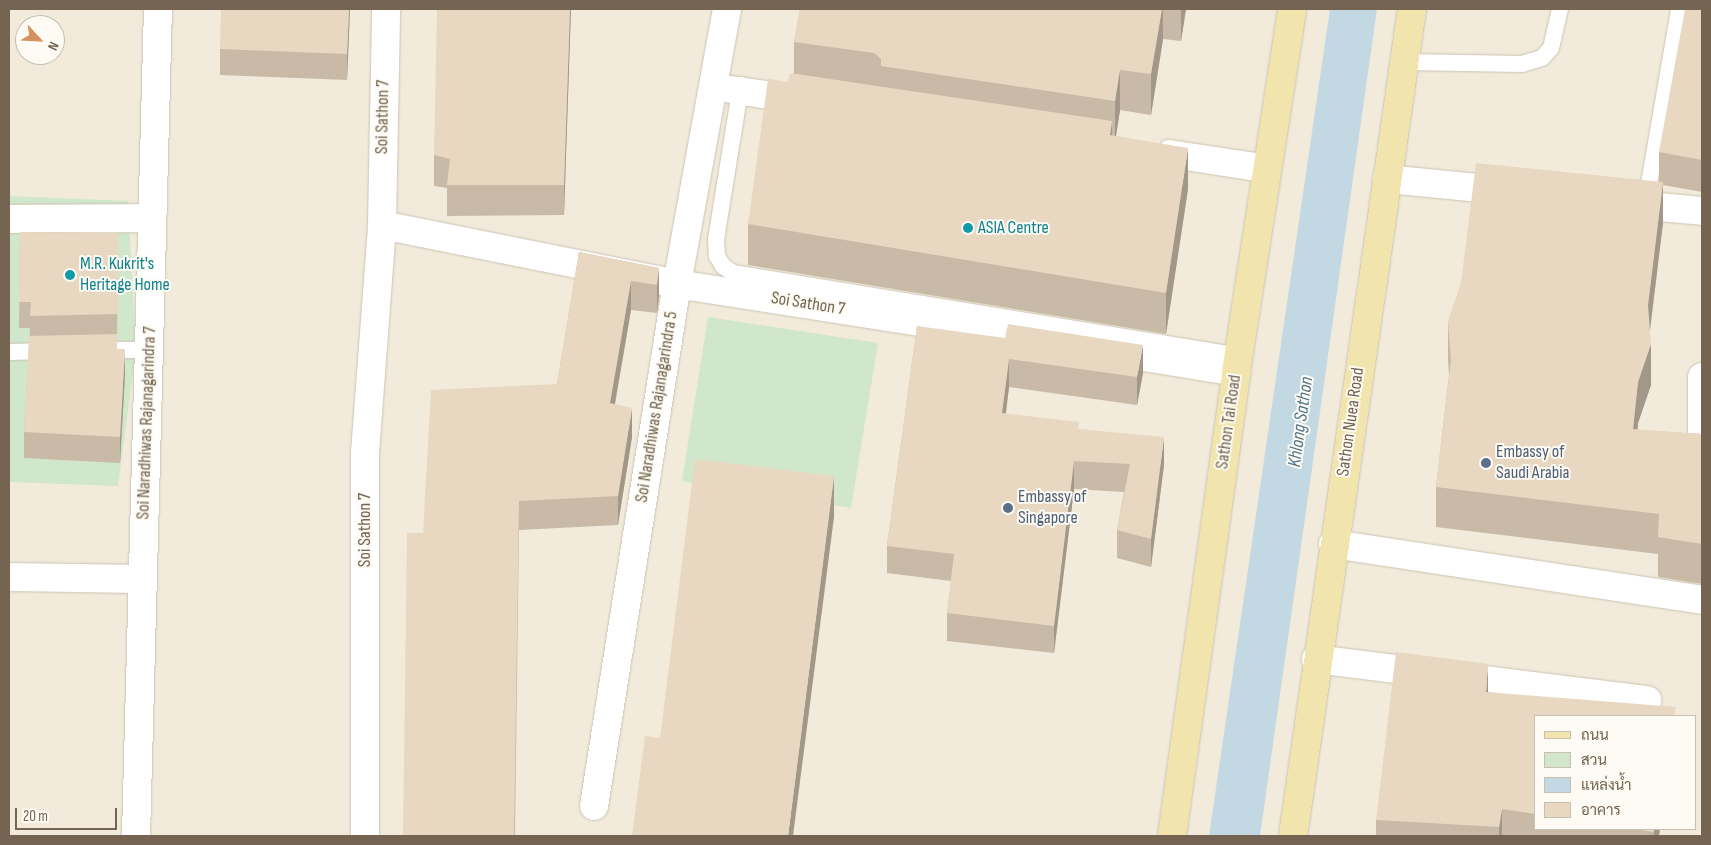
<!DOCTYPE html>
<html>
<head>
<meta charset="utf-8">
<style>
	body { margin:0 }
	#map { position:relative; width:1711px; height:845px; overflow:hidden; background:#fbf8ec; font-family:"Sofia Sans Condensed",Sarabun,sans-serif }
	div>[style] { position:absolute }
	.residential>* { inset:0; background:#f2ebdb }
	.green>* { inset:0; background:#d1e7cb }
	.water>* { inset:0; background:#c2d8e3 }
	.roads { filter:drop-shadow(0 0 1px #ccc3b3) drop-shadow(0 0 1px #ccc3b3) }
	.service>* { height:16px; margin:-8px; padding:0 8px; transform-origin:8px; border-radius:8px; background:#fff }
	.minor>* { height:28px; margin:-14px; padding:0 14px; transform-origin:14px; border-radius:14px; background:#fff }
	.primary>* { height:28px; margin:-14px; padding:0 14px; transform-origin:14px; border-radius:14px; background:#f1e5ad }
	.wall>* { inset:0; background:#c8baa7 }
	.shaded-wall>* { inset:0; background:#a29788 }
	.building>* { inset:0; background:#e8d8c2 }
	.dots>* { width:14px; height:14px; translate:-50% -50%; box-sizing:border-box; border:2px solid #fdfbf3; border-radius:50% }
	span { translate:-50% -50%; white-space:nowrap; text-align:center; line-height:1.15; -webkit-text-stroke:4px #fdfbf3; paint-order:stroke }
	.street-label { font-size:18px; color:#746451 }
	.culture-label { font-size:18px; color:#0d838f }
	.left { translate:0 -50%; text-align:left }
	.service-label { font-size:18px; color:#4e5e75 }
	.water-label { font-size:19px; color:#51768a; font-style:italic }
	.frame { position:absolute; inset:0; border:10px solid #746451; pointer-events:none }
	.legend { position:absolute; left:1534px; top:715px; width:162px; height:115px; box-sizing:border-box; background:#fdfbf3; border:1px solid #c6bfb2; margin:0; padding:6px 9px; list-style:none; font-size:15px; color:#746451 }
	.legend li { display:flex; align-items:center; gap:10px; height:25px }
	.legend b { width:25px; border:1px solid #c6bfb2 }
	.north { position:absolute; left:15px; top:15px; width:50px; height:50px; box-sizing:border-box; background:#fdfbf3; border:1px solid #c6bfb2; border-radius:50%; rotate:115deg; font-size:14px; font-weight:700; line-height:20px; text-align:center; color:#746451 }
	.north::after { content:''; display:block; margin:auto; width:18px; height:22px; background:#d69160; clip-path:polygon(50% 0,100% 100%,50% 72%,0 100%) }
	.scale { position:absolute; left:15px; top:808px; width:102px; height:22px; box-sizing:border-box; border:2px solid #746451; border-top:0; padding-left:6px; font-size:15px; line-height:18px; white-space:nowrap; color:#746451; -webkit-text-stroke:4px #fdfbf3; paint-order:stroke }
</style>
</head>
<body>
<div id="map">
	<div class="residential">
		<div style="clip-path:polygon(evenodd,9px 9px,1702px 9px,1702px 836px,9px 836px,9px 9px,25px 25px,55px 25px,55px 55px,25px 55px,25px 25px,9px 9px,1535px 716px,1695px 716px,1695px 829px,1535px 829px,1535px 716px)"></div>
	</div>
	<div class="green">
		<div style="clip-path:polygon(9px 196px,128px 201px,136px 350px,118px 486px,9px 482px)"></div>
		<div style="clip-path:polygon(708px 317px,878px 343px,851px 508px,682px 481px)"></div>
	</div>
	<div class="water">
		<div style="clip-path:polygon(1330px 9px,1377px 9px,1260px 836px,1209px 836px)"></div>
	</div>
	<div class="roads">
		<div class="service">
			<div style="left:1404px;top:62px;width:118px;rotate:1deg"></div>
			<div style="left:1522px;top:64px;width:21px;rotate:-17deg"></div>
			<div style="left:1542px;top:58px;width:13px;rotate:-48deg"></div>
			<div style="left:1551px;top:48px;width:40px;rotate:-77deg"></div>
			<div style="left:730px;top:84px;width:59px;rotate:7.9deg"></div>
			<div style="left:741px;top:85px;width:156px;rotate:99.2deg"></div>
			<div style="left:716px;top:239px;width:17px;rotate:87deg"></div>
			<div style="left:717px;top:256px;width:12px;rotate:59deg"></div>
			<div style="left:723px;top:266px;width:12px;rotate:35deg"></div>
			<div style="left:733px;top:273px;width:514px;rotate:9.3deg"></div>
			<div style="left:713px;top:92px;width:75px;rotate:9.2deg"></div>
			<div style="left:1168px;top:148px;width:103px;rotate:8.4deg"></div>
			<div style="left:1168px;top:159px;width:101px;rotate:9.1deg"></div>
			<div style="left:1646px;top:201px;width:195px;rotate:-80.2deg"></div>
			<div style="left:104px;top:350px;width:45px"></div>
			<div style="left:9px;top:352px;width:40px;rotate:-1.4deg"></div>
		</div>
		<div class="minor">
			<div style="left:1387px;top:179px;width:123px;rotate:5.6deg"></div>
			<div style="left:1627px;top:204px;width:75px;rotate:5.3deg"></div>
			<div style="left:9px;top:219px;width:143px;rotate:-0.4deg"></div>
			<div style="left:382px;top:225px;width:301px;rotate:11.3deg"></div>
			<div style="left:677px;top:284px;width:369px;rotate:8.9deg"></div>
			<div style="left:1107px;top:351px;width:131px;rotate:9.2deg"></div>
			<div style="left:1702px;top:377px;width:60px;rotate:90deg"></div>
			<div style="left:1333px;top:544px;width:373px;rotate:8.6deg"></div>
			<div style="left:9px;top:577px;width:134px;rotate:0.9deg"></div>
			<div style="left:1316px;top:659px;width:334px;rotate:7.1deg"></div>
			<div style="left:594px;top:806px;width:529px;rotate:-80.97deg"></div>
			<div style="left:677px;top:284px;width:280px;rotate:-79.7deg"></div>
			<div style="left:136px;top:836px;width:827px;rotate:-88.48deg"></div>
			<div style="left:365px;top:836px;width:383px;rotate:-90deg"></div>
			<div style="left:365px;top:453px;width:229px;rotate:-85.7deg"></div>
			<div style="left:382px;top:225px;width:216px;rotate:-88.9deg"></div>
		</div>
		<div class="primary">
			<div style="left:1172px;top:836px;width:468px;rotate:-82.1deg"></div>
			<div style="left:1236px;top:372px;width:367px;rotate:-81.2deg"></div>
			<div style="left:1293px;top:836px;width:836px;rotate:-81.81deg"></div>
		</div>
	</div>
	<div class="wall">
		<div style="clip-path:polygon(350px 9px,347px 80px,220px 75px,220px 49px)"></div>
		<div style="clip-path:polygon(571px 9px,564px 215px,447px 216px,447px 188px,434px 186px,434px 155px)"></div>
		<div style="clip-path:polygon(800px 9px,1186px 9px,1181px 41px,1163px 39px,1151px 115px,1120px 110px,1116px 136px,1188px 189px,1166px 334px,748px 265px,748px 224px,794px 73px,794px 42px)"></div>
		<div style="clip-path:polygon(1702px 9px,1702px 192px,1663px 185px,1663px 223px,1650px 331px,1651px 385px,1638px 423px,1638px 430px,1702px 434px,1702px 584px,1658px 577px,1658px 554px,1436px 527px,1436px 487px,1449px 375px,1448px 361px,1448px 321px,1659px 182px,1659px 152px)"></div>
		<div style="clip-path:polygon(20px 232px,118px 233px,117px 349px,125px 375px,120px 463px,24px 458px,24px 432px,30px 328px,19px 328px)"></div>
		<div style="clip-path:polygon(579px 252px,659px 268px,659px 296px,657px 313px,631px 310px,615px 404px,632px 437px,618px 525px,519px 530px,515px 836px,403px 836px,423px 533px,557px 384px)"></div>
		<div style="clip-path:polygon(917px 326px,1143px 373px,1137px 405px,1009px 387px,1006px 414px,1079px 429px,1164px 465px,1151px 567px,1117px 558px,1117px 530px,1124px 492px,1074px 489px,1054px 653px,947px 641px,947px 613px,951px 581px,887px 573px,887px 546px)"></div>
		<div style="clip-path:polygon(1488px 692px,1676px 716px,1535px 716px,1535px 829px,1660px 829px,1659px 836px,1376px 836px,1376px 820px)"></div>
	</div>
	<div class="shaded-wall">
		<div style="clip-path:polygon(349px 9px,350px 9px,347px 80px,347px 54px)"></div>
		<div style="clip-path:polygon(570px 9px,571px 9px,564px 215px,564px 185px)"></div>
		<div style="clip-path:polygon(1162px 9px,1163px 9px,1163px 39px,1151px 115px,1151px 74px)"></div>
		<div style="clip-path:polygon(1181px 9px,1186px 9px,1181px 41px)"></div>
		<div style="clip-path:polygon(1120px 70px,1120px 110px,1115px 142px,1115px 101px)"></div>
		<div style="clip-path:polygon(1112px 121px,1112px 162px,1110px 135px)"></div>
		<div style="clip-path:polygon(1188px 148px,1188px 189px,1166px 334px,1166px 293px)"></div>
		<div style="clip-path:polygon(1663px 182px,1663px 223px,1648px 345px,1648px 305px)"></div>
		<div style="clip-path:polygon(659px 268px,659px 296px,657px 313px,657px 285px)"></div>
		<div style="clip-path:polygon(631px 281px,631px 310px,610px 432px,610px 403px)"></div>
		<div style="clip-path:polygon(1651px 344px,1651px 385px,1638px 423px,1633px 470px,1633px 429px,1638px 382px)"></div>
		<div style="clip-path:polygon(1143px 345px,1143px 373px,1137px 405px,1137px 377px)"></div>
		<div style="clip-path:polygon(125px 349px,125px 375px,120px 463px,120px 437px)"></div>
		<div style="clip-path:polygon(1009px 359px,1009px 387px,1002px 441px,1002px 413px)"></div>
		<div style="clip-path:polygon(632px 408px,632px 437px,618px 525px,618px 496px)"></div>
		<div style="clip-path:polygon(1164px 437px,1164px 465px,1151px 567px,1151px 539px)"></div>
		<div style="clip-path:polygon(1074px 461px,1074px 489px,1054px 653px,1054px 626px)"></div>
		<div style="clip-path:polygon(834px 476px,834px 517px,793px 836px,788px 836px)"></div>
		<div style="clip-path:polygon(1488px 664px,1488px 696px,1486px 692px)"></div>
		<div style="clip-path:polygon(1502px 809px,1502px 836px,1499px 836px,1499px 827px)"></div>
		<div style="clip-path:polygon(1654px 829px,1660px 829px,1659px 836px,1654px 836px)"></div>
	</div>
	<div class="building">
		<div style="clip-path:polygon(221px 9px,349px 9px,347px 54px,220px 49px)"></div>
		<div style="clip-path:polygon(437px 9px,570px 9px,564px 185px,447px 185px,450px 159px,434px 155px)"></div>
		<div style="clip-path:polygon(800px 9px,1162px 9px,1151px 74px,1120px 70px,1115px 101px,881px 66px,881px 59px,874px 53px,794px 42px)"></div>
		<div style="clip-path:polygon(1685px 9px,1702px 9px,1702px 160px,1659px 152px)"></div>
		<div style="clip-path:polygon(790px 73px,1112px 121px,1110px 135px,1188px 148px,1166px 293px,748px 224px,768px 79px,788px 82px)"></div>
		<div style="clip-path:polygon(1476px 163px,1663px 182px,1648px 305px,1651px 344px,1638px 382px,1633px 429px,1702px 434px,1702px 544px,1658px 537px,1659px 514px,1436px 487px,1451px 360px,1448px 321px,1461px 283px)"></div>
		<div style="clip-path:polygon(20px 232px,118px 233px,118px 314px,30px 316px,31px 302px,19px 302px)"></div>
		<div style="clip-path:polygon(579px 252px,659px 268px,657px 285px,631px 281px,610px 403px,632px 408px,618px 496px,519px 501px,514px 836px,403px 836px,407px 533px,423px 533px,431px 390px,557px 384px)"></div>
		<div style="clip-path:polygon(1008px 324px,1143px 345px,1137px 377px,1009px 359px,1002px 413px,1079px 422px,1078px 429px,1164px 437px,1151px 539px,1117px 530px,1130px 464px,1074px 461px,1054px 626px,947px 613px,954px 554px,887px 546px,917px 326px,1005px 338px)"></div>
		<div style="clip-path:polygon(117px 334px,117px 349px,125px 349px,120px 437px,24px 432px,29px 336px)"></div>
		<div style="clip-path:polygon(695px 459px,834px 476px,788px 836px,632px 836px,645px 736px,660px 738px)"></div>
		<div style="clip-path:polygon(1396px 652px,1488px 664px,1486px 692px,1676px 707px,1674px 716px,1535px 716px,1535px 814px,1502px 809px,1499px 827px,1376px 820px)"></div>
		<div style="clip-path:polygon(1635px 829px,1654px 829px,1654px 832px)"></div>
	</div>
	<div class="dots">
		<div style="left:968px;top:228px;background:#0f9aa8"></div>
		<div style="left:70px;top:275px;background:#0f9aa8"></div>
		<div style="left:1486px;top:463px;background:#5c6f8a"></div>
		<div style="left:1008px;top:508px;background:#5c6f8a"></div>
	</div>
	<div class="street-label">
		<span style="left:383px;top:117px;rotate:-89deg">Soi Sathon 7</span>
		<span style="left:808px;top:304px;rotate:9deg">Soi Sathon 7</span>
		<span style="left:657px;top:407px;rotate:-81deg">Soi Naradhiwas Rajanagarindra 5</span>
		<span style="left:1229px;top:422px;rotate:-82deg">Sathon Tai Road</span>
		<span style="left:1351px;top:422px;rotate:-82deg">Sathon Nuea Road</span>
		<span style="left:147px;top:423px;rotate:-88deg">Soi Naradhiwas Rajanagarindra 7</span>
		<span style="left:365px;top:530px;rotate:-90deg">Soi Sathon 7</span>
	</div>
	<div class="culture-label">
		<span class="left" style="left:978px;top:228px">ASIA Centre</span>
		<span class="left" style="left:80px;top:275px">M.R. Kukrit's<br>Heritage Home</span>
	</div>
	<div class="service-label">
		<span class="left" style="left:1496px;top:463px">Embassy of<br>Saudi Arabia</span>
		<span class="left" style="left:1018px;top:508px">Embassy of<br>Singapore</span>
	</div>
	<div class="water-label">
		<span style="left:1301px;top:422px;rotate:-82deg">Khlong Sathon</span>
	</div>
	<div class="frame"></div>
	<ul class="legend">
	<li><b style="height:6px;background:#f1e5ad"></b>ถนน</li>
	<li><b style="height:14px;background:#d1e7cb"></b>สวน</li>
	<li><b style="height:14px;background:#c2d8e3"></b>แหล่งน้ำ</li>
	<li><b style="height:14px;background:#e8d8c2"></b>อาคาร</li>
	</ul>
	<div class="north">N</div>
	<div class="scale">20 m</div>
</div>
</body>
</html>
